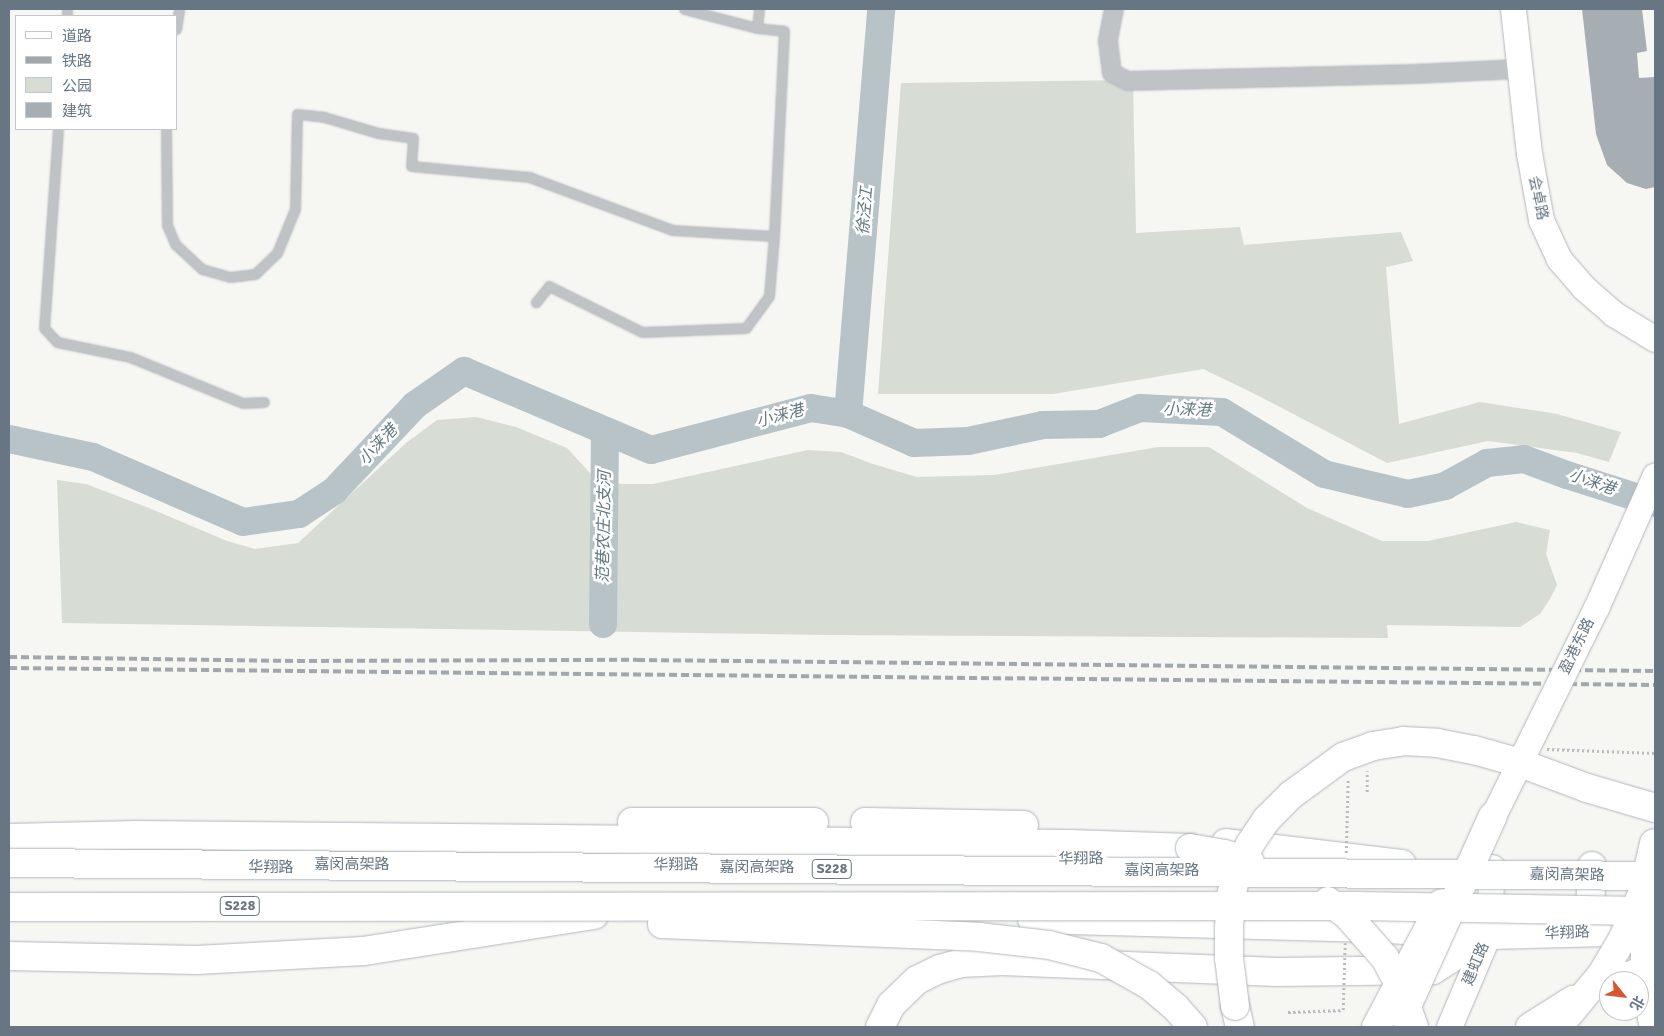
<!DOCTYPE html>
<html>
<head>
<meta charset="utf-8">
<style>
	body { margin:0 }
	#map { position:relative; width:1664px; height:1036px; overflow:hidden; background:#f6f6f3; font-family:Signika,"Noto Sans SC",sans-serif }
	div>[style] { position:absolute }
	.green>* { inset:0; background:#d7dcd4 }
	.river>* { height:28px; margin:-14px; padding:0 14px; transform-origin:14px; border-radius:14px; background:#b8c3c7 }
	.building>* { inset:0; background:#a7aeb3 }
	.path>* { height:2.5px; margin-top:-1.25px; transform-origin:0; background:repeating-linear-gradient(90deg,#b9bcbe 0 2.5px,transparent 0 5px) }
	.roads { filter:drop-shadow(0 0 1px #b2b7bb) drop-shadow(0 0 1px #b2b7bb) }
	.lane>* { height:9px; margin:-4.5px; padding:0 4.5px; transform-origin:4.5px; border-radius:4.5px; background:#bfc3c6 }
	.street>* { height:18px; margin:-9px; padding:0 9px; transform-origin:9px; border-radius:9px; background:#bfc3c6 }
	.secondary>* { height:25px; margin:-12.5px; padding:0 12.5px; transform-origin:12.5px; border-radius:12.5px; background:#fff }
	.primary>* { height:28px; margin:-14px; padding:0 14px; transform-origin:14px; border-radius:14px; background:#fff }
	.highway>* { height:28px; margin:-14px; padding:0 14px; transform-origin:14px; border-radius:14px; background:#fff }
	.rail>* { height:4px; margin-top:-2px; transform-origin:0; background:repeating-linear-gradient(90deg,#a1a7ab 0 8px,transparent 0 12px) }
	.path-bridge>* { height:2.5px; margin-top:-1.25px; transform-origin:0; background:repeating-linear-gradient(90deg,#b9bcbe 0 2.5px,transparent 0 5px) }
	.bridges { filter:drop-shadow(0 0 1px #b2b7bb) drop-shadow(0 0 1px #b2b7bb) }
	.secondary-bridge>* { height:25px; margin:-12.5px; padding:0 12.5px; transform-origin:12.5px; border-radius:12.5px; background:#fff }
	.primary-bridge>* { height:28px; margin:-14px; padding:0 14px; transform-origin:14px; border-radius:14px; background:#fff }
	.highway-bridge>* { height:28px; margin:-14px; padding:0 14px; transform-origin:14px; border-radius:14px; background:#fff }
	span { translate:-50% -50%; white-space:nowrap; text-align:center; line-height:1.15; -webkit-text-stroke:5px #fff; paint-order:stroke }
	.shield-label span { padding:1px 4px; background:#fff; border:1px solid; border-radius:4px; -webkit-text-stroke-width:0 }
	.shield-label { font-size:14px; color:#677682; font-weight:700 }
	.street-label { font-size:15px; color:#677682 }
	.water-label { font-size:16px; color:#63777f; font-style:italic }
	.frame { position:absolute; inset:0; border:10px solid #677682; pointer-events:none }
	.legend { position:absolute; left:15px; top:15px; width:162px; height:115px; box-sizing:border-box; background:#fff; border:1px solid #c2c8cd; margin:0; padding:6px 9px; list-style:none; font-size:15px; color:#677682 }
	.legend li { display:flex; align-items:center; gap:10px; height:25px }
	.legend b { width:25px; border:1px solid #c2c8cd }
	.north { position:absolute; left:1599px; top:971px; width:50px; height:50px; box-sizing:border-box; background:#fff; border:1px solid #c2c8cd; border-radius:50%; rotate:119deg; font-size:14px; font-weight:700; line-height:20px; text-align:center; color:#677682 }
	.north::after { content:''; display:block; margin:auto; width:18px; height:22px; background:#d75632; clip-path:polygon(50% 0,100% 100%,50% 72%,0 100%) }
</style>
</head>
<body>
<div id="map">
	<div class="green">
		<div style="clip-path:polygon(1133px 80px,1136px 233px,1240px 227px,1244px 245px,1401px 232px,1413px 261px,1386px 267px,1399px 424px,1480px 402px,1557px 414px,1621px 432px,1609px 462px,1577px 453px,1488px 441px,1387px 463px,1255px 394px,1203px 369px,1053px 394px,878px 394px,901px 83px)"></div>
		<div style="clip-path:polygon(476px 417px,516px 427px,567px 448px,591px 474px,621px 484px,653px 484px,808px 450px,841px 452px,873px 464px,917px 477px,994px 475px,1158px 447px,1209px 447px,1307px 508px,1382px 541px,1428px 541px,1516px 522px,1550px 530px,1546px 554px,1557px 585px,1550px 599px,1540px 614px,1520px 627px,1387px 625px,1388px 638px,826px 635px,62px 623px,57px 480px,86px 484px,149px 508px,227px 541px,255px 549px,298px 543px,406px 443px,437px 420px)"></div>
	</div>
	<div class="river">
		<div style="left:848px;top:414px;width:406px;rotate:-85.3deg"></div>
		<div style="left:9px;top:439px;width:86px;rotate:12.1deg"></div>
		<div style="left:93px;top:457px;width:163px;rotate:23.4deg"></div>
		<div style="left:243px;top:522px;width:57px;rotate:-8.1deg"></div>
		<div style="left:299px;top:514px;width:42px;rotate:-33.3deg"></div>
		<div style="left:334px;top:491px;width:118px;rotate:-46.7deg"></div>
		<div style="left:415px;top:405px;width:60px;rotate:-34.8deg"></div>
		<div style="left:464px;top:371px;width:203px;rotate:22.9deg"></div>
		<div style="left:651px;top:450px;width:165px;rotate:-14.7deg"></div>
		<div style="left:811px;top:408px;width:37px;rotate:9deg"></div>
		<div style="left:848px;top:414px;width:72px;rotate:23.7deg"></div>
		<div style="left:914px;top:443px;width:54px;rotate:-2.1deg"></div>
		<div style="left:968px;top:441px;width:77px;rotate:-12deg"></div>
		<div style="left:1043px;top:425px;width:56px;rotate:-1deg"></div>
		<div style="left:1099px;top:424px;width:44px;rotate:-21.3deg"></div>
		<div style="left:1140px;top:408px;width:82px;rotate:2.8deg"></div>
		<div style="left:1222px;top:412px;width:119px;rotate:31.3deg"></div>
		<div style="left:1324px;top:474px;width:86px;rotate:13.4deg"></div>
		<div style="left:1408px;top:494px;width:38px;rotate:-12deg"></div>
		<div style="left:1445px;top:486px;width:48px;rotate:-28.7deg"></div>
		<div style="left:1487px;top:463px;width:37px;rotate:-6deg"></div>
		<div style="left:1524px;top:459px;width:46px;rotate:20.4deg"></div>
		<div style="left:1567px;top:475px;width:92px;rotate:17.7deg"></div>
		<div style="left:603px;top:624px;width:193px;rotate:-89.4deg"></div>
	</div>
	<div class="building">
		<div style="clip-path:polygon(1582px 9px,1642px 9px,1647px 51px,1637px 53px,1639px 78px,1655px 77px,1655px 187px,1646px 189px,1627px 183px,1607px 165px,1596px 134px)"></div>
	</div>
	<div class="path">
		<div style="left:1367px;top:792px;width:21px;rotate:-90deg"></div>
		<div style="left:1288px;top:1012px;width:55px;rotate:-2.1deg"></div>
	</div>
	<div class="roads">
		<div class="lane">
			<div style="left:684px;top:9px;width:75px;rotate:14.6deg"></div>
			<div style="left:757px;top:28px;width:27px;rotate:6deg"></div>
			<div style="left:784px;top:31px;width:205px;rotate:92.8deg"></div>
			<div style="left:67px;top:16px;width:7px;rotate:-90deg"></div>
			<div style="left:757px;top:28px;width:19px;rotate:-84deg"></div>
			<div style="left:176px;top:29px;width:20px;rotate:-81deg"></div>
			<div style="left:58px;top:129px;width:199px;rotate:94deg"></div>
			<div style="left:44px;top:328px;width:19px;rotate:47deg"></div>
			<div style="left:57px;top:342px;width:75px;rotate:11.6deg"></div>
			<div style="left:130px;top:357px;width:122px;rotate:22.2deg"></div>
			<div style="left:243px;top:403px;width:21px;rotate:-3deg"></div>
			<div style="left:166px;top:129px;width:96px;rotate:89.4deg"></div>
			<div style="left:167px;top:225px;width:21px;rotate:67deg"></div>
			<div style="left:175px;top:244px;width:37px;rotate:43deg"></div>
			<div style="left:202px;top:269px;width:29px;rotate:16deg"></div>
			<div style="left:230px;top:277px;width:25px;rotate:-7deg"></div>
			<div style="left:255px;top:274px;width:30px;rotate:-44deg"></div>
			<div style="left:277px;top:253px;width:48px;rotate:-67.8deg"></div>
			<div style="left:295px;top:209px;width:95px;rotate:-88.8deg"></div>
			<div style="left:297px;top:114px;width:27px;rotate:6deg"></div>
			<div style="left:324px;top:117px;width:56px;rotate:16.5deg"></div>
			<div style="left:378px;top:133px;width:35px;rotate:8deg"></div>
			<div style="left:413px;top:138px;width:28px;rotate:94deg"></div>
			<div style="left:411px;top:166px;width:119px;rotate:5.3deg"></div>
			<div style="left:529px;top:177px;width:153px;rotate:20.3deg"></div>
			<div style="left:672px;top:230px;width:102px;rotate:3.4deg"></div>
			<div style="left:774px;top:236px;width:60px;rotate:94.8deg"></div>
			<div style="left:769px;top:296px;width:39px;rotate:126deg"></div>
			<div style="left:746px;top:328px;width:104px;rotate:177.8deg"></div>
			<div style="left:642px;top:332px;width:104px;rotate:-153.7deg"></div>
			<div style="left:549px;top:286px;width:21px;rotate:129deg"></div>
		</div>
		<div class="street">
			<div style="left:1114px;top:9px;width:33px;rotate:101deg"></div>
			<div style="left:1108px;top:41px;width:32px;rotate:83deg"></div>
			<div style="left:1112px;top:73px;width:18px;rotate:27deg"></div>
			<div style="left:1128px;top:81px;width:286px;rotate:-1.4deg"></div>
			<div style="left:1414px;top:74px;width:106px;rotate:-2.7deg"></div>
		</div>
		<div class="secondary">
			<div style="left:1513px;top:9px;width:145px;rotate:83.7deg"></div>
			<div style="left:1529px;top:153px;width:68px;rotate:79.8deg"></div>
			<div style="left:1541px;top:220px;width:43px;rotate:65.2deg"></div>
			<div style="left:1559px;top:259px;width:37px;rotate:49deg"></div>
			<div style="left:1583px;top:287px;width:41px;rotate:41.1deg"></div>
			<div style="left:1614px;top:314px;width:48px;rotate:31.4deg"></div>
			<div style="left:1449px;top:1027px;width:100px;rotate:-67deg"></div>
			<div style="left:1488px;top:935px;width:68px;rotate:-86.6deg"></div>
		</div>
		<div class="primary">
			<div style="left:1032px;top:919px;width:340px;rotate:1.5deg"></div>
			<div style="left:1372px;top:928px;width:116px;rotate:3.5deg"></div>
			<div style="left:1488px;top:935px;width:161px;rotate:-1.4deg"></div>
			<div style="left:1589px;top:932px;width:66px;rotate:-87.4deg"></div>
			<div style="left:880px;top:1027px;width:25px;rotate:-63deg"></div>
			<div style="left:891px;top:1005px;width:36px;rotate:-44deg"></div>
			<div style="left:917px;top:980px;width:25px;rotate:-26deg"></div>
			<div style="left:940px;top:969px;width:22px;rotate:-16deg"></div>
			<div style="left:961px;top:963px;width:41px;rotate:-2.8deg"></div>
			<div style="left:1002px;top:961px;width:275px;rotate:2.3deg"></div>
			<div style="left:1277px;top:972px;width:156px;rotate:-0.7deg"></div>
			<div style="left:1433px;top:970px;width:65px;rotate:-32.5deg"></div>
		</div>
		<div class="highway">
			<div style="left:632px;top:822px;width:182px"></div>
			<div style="left:865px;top:822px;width:159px;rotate:1.1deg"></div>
			<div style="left:9px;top:838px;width:128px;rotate:-1.3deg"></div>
			<div style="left:137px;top:835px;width:932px;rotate:0.55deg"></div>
			<div style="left:1069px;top:844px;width:121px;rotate:1.9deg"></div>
			<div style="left:1226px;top:843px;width:177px;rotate:6.8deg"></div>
			<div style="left:9px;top:956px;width:188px;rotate:1.2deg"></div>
			<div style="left:197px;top:960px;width:167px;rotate:-3.1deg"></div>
			<div style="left:364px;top:951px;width:233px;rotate:-8.9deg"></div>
			<div style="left:1235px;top:1006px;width:22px;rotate:77deg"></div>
		</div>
	</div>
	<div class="rail">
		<div style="left:9px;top:657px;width:288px;rotate:0.8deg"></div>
		<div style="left:297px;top:661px;width:340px;rotate:-0.2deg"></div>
		<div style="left:637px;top:660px;width:1018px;rotate:0.62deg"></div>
		<div style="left:9px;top:668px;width:1646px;rotate:0.59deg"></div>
	</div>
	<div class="path-bridge">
		<div style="left:1547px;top:749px;width:108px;rotate:2.1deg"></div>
		<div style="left:1346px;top:853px;width:75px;rotate:-88.5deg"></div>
		<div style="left:1343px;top:1010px;width:67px;rotate:-88.3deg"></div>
	</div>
	<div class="bridges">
		<div class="secondary-bridge">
			<div style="left:1493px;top:816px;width:232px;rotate:-63.7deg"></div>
			<div style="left:1596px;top:608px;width:145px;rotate:-66.1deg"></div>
		</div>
		<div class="primary-bridge">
			<div style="left:1650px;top:887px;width:66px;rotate:94.3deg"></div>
			<div style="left:1645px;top:953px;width:33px;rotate:90deg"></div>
			<div style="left:1645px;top:986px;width:42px;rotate:77.6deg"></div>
			<div style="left:1376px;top:1027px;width:140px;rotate:-62deg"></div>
		</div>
		<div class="highway-bridge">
			<div style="left:1190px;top:848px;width:35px;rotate:10deg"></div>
			<div style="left:1224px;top:854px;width:27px;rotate:17deg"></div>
			<div style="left:9px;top:863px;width:1646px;rotate:0.45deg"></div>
			<div style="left:1328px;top:901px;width:24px;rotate:36deg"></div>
			<div style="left:1347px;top:915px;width:57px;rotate:48.5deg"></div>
			<div style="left:1385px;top:958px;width:30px;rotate:62deg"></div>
			<div style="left:1399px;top:984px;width:46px;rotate:70.8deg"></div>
			<div style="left:9px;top:907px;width:1348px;rotate:-0.04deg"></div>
			<div style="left:1357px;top:906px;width:298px;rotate:1deg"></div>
			<div style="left:662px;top:924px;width:317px;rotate:2.3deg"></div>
			<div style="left:979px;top:937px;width:70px;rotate:6.5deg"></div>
			<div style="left:1049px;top:945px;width:54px;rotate:14deg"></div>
			<div style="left:1101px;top:958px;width:55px;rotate:29.4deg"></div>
			<div style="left:1149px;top:985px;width:35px;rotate:40deg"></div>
			<div style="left:1176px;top:1008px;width:25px;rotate:48deg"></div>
			<div style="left:1615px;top:981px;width:43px;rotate:-20.6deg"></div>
			<div style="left:1235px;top:1006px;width:48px;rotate:-97.1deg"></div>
			<div style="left:1229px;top:958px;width:29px;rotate:-90deg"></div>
			<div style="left:1229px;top:929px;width:33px;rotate:-87deg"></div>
			<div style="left:1231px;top:896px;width:29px;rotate:-76deg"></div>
			<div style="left:1238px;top:868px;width:27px;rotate:-63deg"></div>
			<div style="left:1250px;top:844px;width:30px;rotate:-56deg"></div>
			<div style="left:1267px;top:819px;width:34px;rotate:-45deg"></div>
			<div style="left:1291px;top:795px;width:64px;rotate:-36.2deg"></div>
			<div style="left:1343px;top:757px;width:32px;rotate:-20deg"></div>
			<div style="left:1373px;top:746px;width:30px;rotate:-9deg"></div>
			<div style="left:1403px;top:741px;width:34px;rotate:3deg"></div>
			<div style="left:1437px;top:743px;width:38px;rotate:11deg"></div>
			<div style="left:1474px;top:750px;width:48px;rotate:15.8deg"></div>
			<div style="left:1520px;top:763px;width:72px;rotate:20.5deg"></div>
			<div style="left:1587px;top:788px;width:71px;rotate:16.4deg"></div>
			<div style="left:1403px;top:1015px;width:218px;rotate:-65.7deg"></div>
			<div style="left:1530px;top:1027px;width:51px;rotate:-32.1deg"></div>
			<div style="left:1558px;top:1027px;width:69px;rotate:-50.3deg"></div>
			<div style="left:1602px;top:974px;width:42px;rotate:-59.7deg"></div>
			<div style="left:1623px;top:938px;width:50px;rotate:-66.5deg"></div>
			<div style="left:1643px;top:892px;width:50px;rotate:-77.3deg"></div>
		</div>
	</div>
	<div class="shield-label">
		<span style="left:832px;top:869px">S228</span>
		<span style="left:240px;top:906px">S228</span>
	</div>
	<div class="street-label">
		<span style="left:1538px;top:198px;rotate:78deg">会卓路</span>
		<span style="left:1577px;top:646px;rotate:-64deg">盈港东路</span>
		<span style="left:1081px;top:859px;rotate:-1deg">华翔路</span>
		<span style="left:352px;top:865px">嘉闵高架路</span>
		<span style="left:676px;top:865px;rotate:-1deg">华翔路</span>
		<span style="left:271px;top:868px">华翔路</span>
		<span style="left:757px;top:868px">嘉闵高架路</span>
		<span style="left:1162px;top:871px">嘉闵高架路</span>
		<span style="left:1567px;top:875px;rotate:1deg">嘉闵高架路</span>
		<span style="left:1567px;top:933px;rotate:-2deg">华翔路</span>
		<span style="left:1476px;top:964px;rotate:-67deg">建虹路</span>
	</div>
	<div class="water-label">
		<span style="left:865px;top:211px;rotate:-85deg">徐泾江</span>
		<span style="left:1187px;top:410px;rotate:2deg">小涞港</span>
		<span style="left:780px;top:416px;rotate:-15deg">小涞港</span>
		<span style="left:378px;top:445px;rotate:-47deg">小涞港</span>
		<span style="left:1592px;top:482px;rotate:19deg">小涞港</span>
		<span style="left:604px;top:527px;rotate:-89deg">范巷农庄北支河</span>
	</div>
	<div class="frame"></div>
	<ul class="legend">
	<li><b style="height:6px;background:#fff"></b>道路</li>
	<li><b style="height:6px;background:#a1a7ab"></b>铁路</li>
	<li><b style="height:14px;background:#d7dcd4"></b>公园</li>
	<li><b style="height:14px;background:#a7aeb3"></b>建筑</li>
	</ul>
	<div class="north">北</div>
</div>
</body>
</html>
